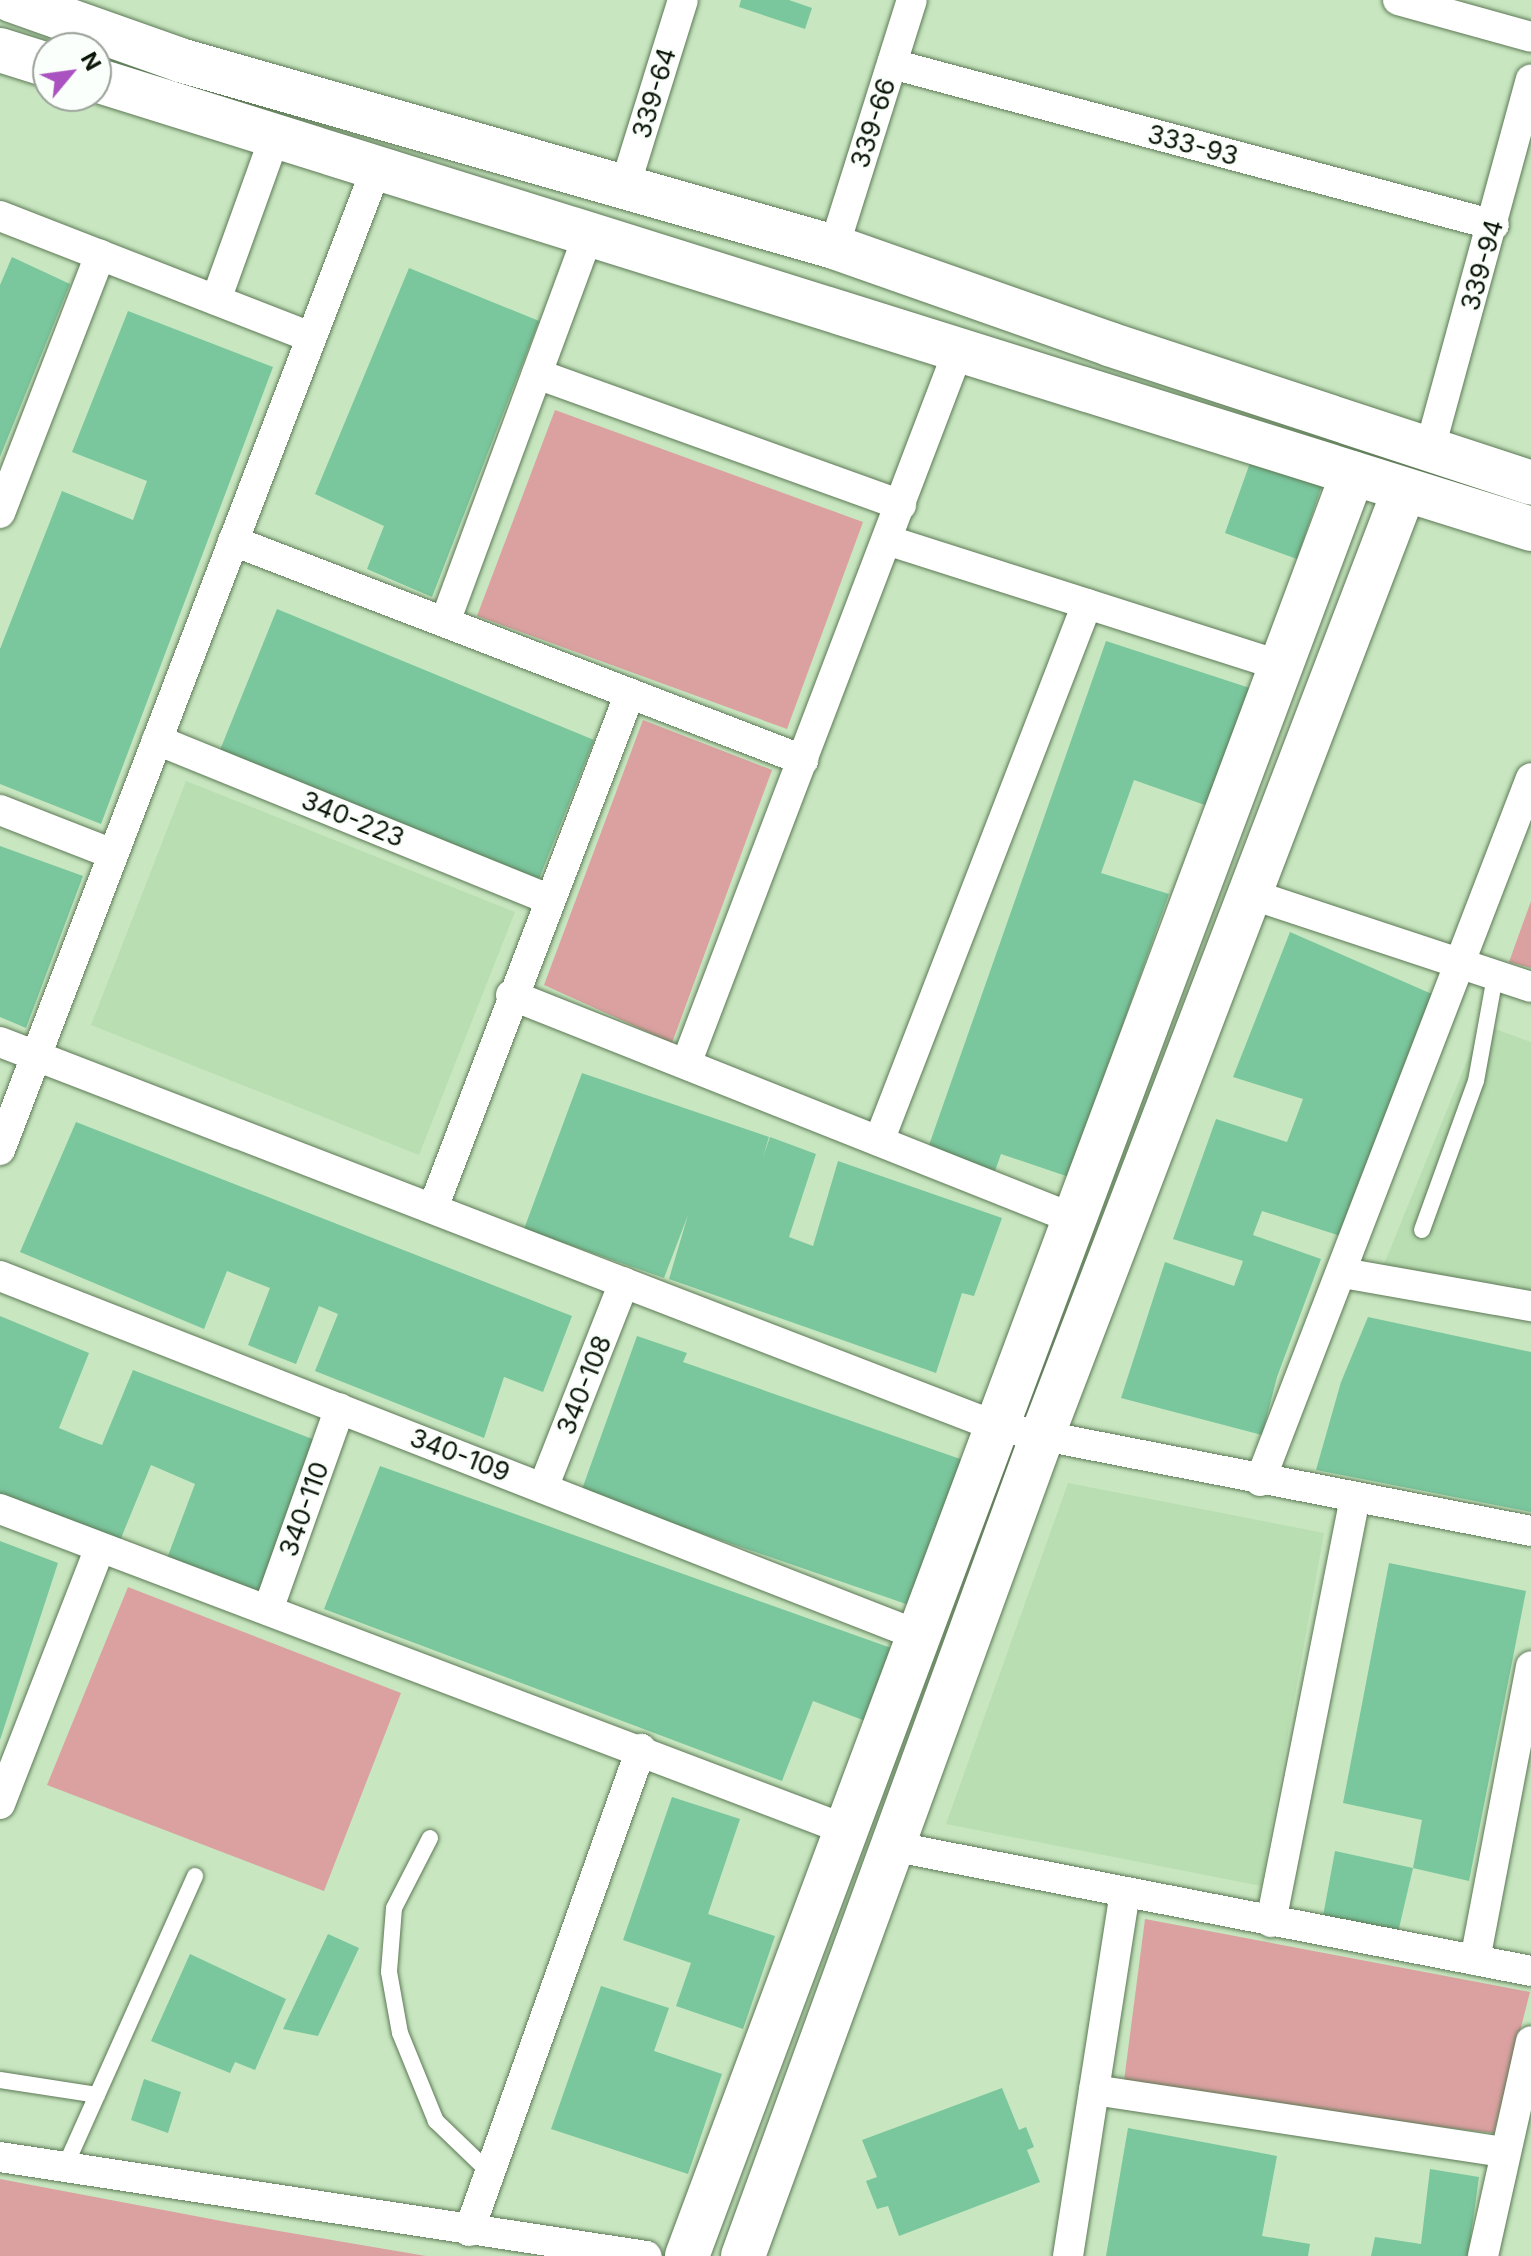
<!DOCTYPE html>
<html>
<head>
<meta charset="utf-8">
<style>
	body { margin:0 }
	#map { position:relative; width:1531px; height:2256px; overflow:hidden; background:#c8e7c0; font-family:Inter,sans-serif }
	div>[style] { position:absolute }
	.built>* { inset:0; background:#b9deb2 }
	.green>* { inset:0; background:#dba1a1 }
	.building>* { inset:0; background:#7ac69d }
	.roads { filter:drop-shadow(0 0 2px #5d7956) drop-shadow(0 0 2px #5d7956) }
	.lane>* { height:16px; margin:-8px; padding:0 8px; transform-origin:8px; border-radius:8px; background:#fff }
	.street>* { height:30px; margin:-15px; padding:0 15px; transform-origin:15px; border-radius:15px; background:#fff }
	.secondary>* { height:44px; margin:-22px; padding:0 22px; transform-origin:22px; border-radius:22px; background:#fff }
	span { translate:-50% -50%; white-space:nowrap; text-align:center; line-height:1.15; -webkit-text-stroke:6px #fbfffb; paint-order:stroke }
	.street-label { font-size:26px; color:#0b1609 }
	.north { position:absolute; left:32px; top:32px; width:80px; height:80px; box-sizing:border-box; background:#fbfffb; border:2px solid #9ba29a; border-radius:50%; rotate:61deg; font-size:22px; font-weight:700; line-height:32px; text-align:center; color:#0b1609 }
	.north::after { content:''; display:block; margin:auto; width:28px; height:36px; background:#aa52bf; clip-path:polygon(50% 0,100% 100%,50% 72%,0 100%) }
</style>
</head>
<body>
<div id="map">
	<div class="built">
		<div style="clip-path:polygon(186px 781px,515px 912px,419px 1155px,91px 1025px)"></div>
		<div style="clip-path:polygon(1482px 1024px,1531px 1042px,1531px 1308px,1378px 1279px)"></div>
		<div style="clip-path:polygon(1068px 1483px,1324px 1533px,1261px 1886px,946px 1824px)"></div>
	</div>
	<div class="green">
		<div style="clip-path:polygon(555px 410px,863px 522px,787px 729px,477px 616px)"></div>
		<div style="clip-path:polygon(643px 720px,772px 770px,672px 1043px,544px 985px)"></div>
		<div style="clip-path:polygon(1531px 901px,1531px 968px,1509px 962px)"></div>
		<div style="clip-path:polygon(128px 1587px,401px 1693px,324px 1891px,47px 1785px)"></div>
		<div style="clip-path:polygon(1145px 1919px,1530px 1992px,1494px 2133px,1312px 2113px,1124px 2081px)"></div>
		<div style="clip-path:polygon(0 2179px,232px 2223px,426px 2256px,0 2256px)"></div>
	</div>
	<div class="building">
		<div style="clip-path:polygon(741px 0,789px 0,812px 8px,805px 29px,739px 7px)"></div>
		<div style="clip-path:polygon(12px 257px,70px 284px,0 457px,0 285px)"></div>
		<div style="clip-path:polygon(409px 268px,539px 321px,432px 597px,367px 569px,384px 526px,315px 494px)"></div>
		<div style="clip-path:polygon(128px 311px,273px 367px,101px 824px,0 784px,0 649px,62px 491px,133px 520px,147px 481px,72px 452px)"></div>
		<div style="clip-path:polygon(1251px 460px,1323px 482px,1297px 559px,1225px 533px)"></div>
		<div style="clip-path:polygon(277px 609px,594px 740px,539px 879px,220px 750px)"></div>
		<div style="clip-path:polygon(1106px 641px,1259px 691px,1219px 810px,1134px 780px,1101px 873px,1169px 894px,1069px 1177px,1001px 1154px,995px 1171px,928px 1148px)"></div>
		<div style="clip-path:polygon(0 846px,83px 876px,26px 1028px,0 1017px)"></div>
		<div style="clip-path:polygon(1290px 932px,1432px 994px,1347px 1238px,1262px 1211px,1253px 1235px,1321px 1259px,1277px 1377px,1262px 1435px,1121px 1398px,1165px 1262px,1234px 1286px,1243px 1261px,1173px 1239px,1216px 1119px,1287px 1142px,1296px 1118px,1303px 1099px,1233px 1077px)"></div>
		<div style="clip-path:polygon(582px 1073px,769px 1137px,763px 1157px,770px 1137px,816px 1154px,789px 1237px,813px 1246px,838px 1161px,1002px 1218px,974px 1296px,962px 1293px,936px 1373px,669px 1279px,688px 1215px,664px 1278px,524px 1229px)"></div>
		<div style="clip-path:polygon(76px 1122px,572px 1316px,543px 1392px,504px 1377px,484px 1438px,315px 1371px,338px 1314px,319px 1306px,296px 1364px,248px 1345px,270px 1288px,247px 1279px,227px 1271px,204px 1329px,20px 1252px)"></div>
		<div style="clip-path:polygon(0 1316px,89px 1353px,59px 1428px,83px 1438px,102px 1445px,133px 1370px,315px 1440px,260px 1595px,166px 1561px,195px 1484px,151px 1465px,119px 1543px,0 1493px)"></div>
		<div style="clip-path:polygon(1368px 1317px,1531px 1352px,1531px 1512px,1316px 1470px,1341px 1382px)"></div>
		<div style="clip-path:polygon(637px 1336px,687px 1353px,683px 1362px,966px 1461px,909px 1605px,581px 1492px)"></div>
		<div style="clip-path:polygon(380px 1466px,894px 1649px,868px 1722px,813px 1701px,782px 1781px,324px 1609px)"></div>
		<div style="clip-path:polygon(0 1541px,58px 1563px,0 1740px)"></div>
		<div style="clip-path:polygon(1389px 1563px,1526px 1591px,1469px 1881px,1413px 1868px,1422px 1820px,1343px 1803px)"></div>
		<div style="clip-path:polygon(672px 1797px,740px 1819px,708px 1914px,775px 1936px,743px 2029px,676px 2006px,691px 1963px,623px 1940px)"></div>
		<div style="clip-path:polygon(1335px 1851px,1413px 1868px,1396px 1941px,1321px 1927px)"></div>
		<div style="clip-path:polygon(328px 1934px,359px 1948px,318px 2036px,283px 2029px)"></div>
		<div style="clip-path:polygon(190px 1954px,286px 1999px,255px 2070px,235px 2062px,230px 2073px,151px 2041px)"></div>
		<div style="clip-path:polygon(601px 1986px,669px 2008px,654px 2051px,722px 2074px,688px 2174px,551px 2129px)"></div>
		<div style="clip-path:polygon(144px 2079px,181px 2092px,168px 2133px,131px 2120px)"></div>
		<div style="clip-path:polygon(1002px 2088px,1019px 2130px,1026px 2127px,1034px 2147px,1027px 2150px,1040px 2182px,899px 2236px,888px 2206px,877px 2209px,866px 2181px,877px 2177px,862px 2140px)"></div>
		<div style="clip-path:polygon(1128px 2128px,1277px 2156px,1262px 2236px,1310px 2244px,1308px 2256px,1106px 2256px)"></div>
		<div style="clip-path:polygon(1430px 2169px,1479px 2177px,1468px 2256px,1371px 2256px,1375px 2237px,1421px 2244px)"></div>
	</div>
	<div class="roads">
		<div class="lane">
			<div style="left:1422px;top:1230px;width:158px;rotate:-70.1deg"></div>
			<div style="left:1476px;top:1081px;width:107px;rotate:-79.7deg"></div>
			<div style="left:430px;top:1838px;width:79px;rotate:117.2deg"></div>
			<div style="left:394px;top:1908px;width:64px;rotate:94.5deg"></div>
			<div style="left:389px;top:1972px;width:62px;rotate:79.8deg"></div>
			<div style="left:400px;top:2033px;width:95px;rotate:67.8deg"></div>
			<div style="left:436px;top:2121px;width:76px;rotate:43.9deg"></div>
			<div style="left:0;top:2080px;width:98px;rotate:8.8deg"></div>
			<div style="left:64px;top:2169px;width:321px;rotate:-65.9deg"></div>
		</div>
		<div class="street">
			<div style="left:1398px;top:0;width:138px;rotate:15.5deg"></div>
			<div style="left:892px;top:64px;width:623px;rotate:14.97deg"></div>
			<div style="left:625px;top:186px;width:195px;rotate:-72.7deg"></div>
			<div style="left:0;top:216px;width:334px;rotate:21.3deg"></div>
			<div style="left:834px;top:247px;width:259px;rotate:-72.5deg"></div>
			<div style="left:216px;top:300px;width:174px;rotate:-70.2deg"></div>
			<div style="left:537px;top:374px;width:387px;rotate:19.8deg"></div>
			<div style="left:1430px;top:448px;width:382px;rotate:-74.7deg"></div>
			<div style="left:0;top:513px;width:277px;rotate:-68.8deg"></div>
			<div style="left:887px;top:540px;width:414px;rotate:17.7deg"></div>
			<div style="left:233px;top:541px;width:611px;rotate:21.02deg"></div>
			<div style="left:445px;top:622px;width:415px;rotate:-69.7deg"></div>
			<div style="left:157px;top:740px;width:423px;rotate:22.1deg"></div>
			<div style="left:0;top:810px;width:121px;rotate:21.3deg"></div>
			<div style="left:1253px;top:895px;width:293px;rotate:18.3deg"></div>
			<div style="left:511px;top:995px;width:604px;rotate:21.68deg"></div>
			<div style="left:0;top:1042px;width:1070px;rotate:21.1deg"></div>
			<div style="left:998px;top:1427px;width:543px;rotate:11.04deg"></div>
			<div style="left:686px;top:1064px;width:769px;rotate:-69.11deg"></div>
			<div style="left:879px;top:1141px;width:576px;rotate:-68.83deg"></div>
			<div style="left:0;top:1150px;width:1053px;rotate:-69.02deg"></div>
			<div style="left:433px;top:1208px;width:551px;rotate:-69.07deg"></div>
			<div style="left:1343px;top:1273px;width:191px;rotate:10deg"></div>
			<div style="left:0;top:1276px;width:988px;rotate:21.37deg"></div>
			<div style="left:1260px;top:1481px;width:753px;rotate:-68.92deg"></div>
			<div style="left:543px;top:1488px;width:221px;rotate:-68.5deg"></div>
			<div style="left:0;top:1509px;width:906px;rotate:20.76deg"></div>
			<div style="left:268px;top:1610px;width:214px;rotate:-70.4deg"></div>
			<div style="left:0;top:1804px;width:273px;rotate:-68.7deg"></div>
			<div style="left:891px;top:1846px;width:652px;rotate:11.05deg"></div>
			<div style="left:1271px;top:1922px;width:431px;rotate:-78.8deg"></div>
			<div style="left:1475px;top:1960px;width:299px;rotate:-79.2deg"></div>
			<div style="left:1094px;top:2090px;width:415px;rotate:8.6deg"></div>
			<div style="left:0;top:2157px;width:654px;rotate:8.71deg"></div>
			<div style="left:469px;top:2231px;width:512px;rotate:-70.36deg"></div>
			<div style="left:1068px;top:2256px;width:366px;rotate:-81.1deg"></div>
			<div style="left:1483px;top:2256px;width:220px;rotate:-77.4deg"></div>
		</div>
		<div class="secondary">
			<div style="left:11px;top:0;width:179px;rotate:19.5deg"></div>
			<div style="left:180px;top:60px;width:680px;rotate:15.96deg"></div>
			<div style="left:834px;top:247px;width:292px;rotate:19.4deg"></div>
			<div style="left:1109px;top:344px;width:444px;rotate:18.2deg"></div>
			<div style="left:0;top:50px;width:50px;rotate:17.4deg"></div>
			<div style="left:96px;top:80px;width:1504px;rotate:17.37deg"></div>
			<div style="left:687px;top:2256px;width:1903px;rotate:-69.52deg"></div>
			<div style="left:743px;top:2256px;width:870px;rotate:-69.96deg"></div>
			<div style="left:1041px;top:1439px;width:1015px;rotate:-69.05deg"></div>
		</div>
	</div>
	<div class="street-label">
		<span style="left:654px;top:93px;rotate:-73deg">339-64</span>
		<span style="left:873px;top:123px;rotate:-72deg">339-66</span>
		<span style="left:1193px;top:145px;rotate:15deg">333-93</span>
		<span style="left:1482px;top:265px;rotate:-74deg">339-94</span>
		<span style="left:353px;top:819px;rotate:22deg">340-223</span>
		<span style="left:584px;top:1385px;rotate:-68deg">340-108</span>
		<span style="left:460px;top:1455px;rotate:21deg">340-109</span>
		<span style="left:304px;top:1509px;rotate:-70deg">340-110</span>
	</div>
	<div class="north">N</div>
</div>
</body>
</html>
